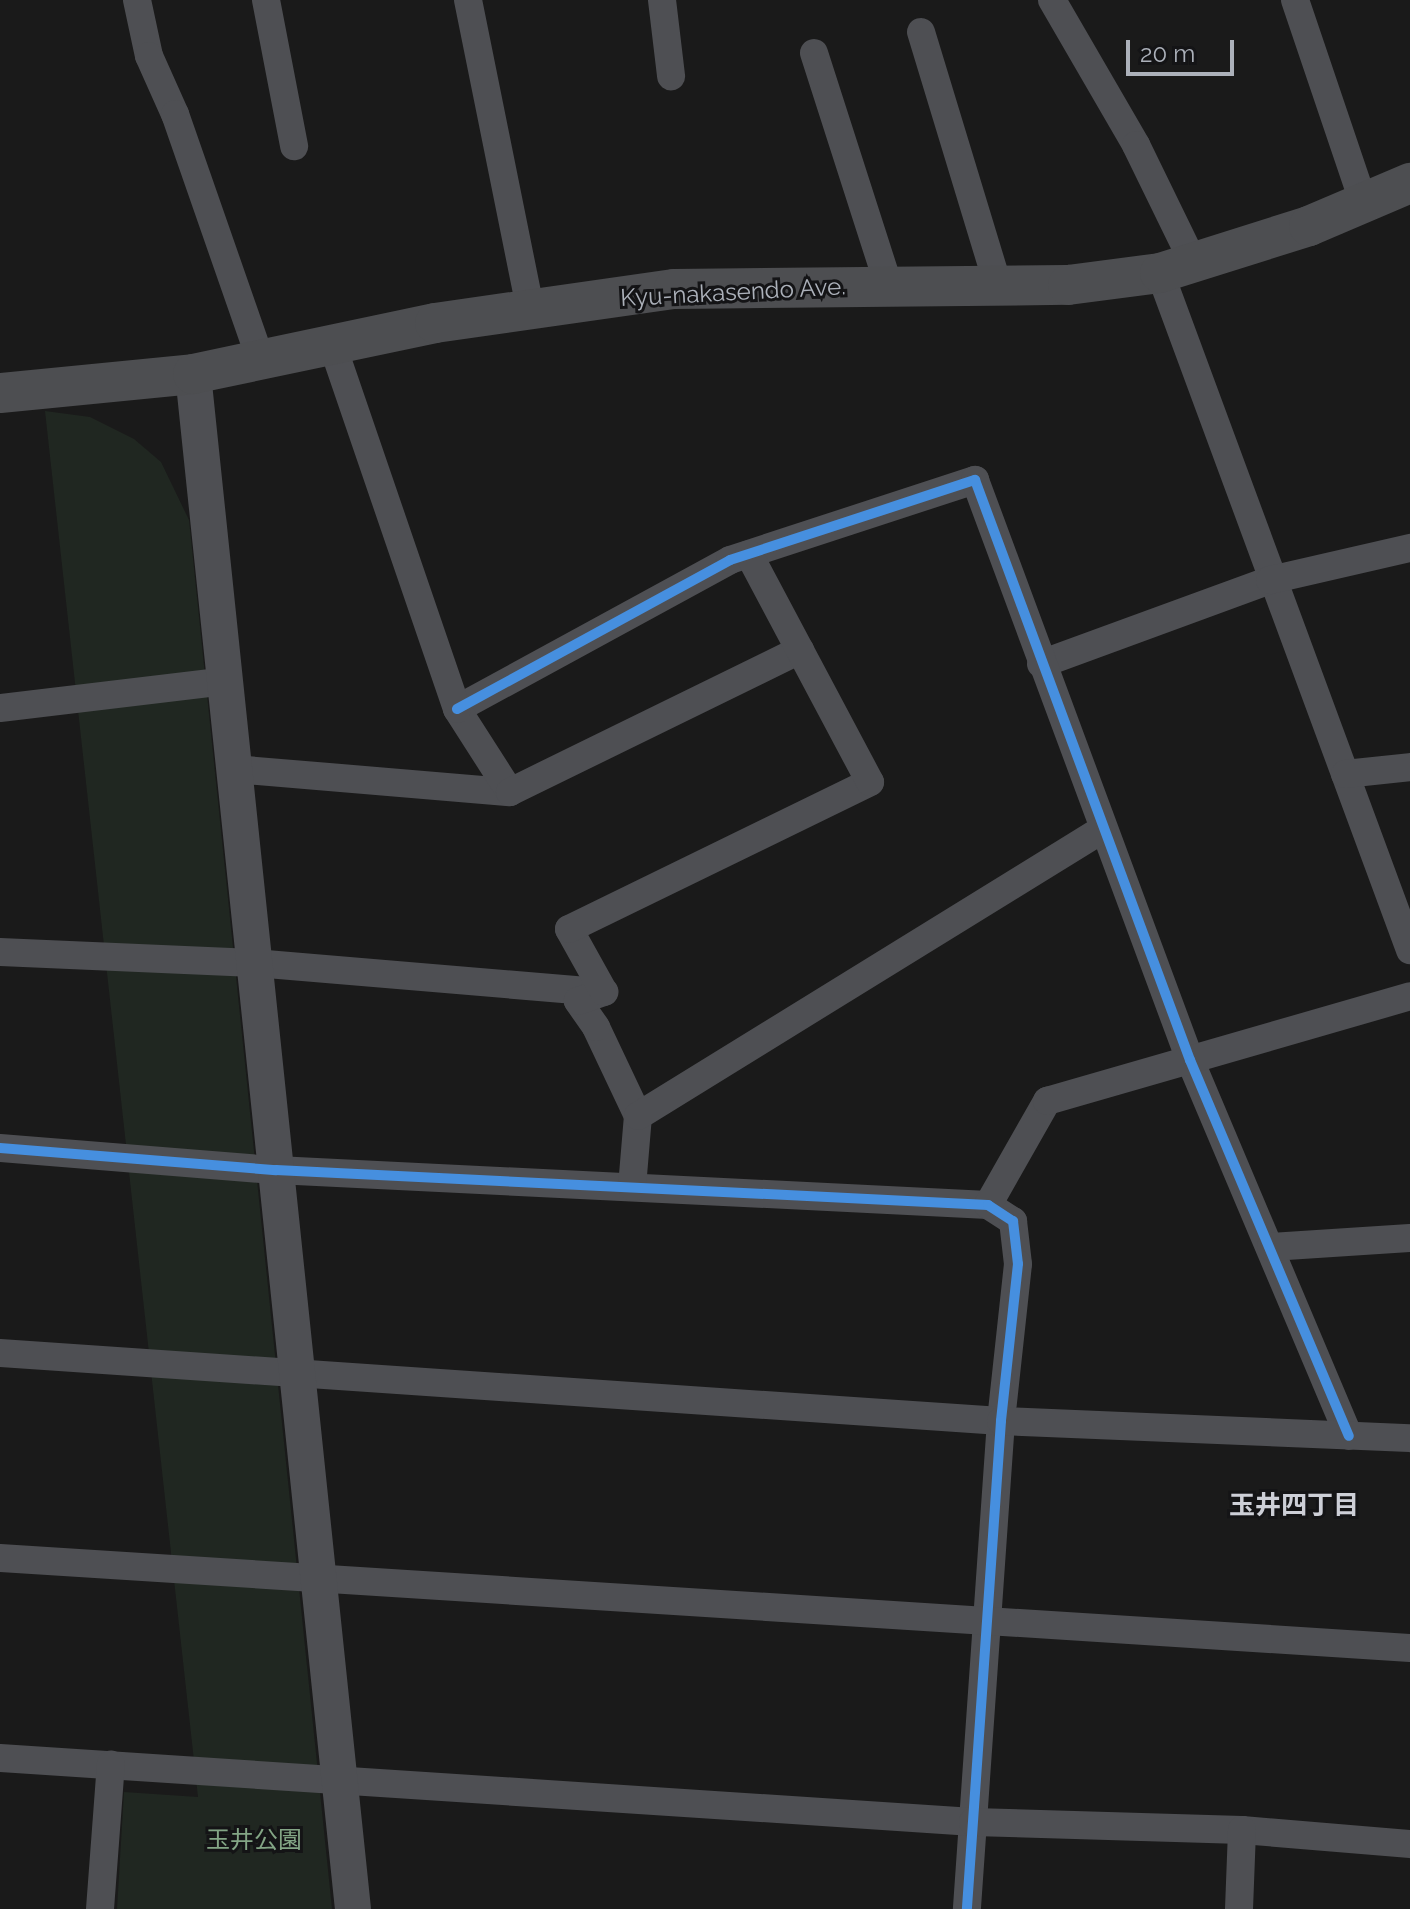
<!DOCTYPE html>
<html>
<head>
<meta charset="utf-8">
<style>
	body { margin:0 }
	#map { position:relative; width:1410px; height:1909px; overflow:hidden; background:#1a1a1a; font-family:Raleway,"Noto Sans JP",sans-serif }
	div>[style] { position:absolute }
	.green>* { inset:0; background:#202721 }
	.minor>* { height:28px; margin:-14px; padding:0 14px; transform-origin:14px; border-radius:14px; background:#4e4f53 }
	.tertiary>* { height:36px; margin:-18px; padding:0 18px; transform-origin:18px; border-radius:18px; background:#4e4f53 }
	.secondary>* { height:40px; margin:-20px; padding:0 20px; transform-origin:20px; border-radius:20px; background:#4d4e51 }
	.cycleway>* { height:10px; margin:-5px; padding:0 5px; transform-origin:5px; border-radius:5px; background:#468fdf }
	span { translate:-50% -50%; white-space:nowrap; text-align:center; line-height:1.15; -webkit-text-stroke:6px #141416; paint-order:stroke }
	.street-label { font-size:24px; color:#acb1ba }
	.park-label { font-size:24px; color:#83a585 }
	.neighbourhood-label { font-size:26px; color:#cdcfd7; font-weight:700 }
	.scale { position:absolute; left:1126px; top:40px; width:108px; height:36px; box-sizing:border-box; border:4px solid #acb1ba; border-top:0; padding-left:10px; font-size:24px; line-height:28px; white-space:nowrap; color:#acb1ba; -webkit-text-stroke:6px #141416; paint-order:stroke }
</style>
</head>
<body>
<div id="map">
	<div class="green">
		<div style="clip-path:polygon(45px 411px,90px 417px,134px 439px,161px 462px,189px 520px,332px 1909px,117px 1909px,124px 1792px,198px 1797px)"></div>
	</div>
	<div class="minor">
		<div style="left:137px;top:0;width:57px;rotate:77.9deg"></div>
		<div style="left:149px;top:56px;width:64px;rotate:65.9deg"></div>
		<div style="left:175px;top:114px;width:262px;rotate:70.8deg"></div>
		<div style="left:266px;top:0;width:149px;rotate:79.1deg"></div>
		<div style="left:468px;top:0;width:313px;rotate:78.6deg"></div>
		<div style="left:662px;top:0;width:77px;rotate:83.2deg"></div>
		<div style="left:1052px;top:0;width:168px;rotate:59.9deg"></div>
		<div style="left:1136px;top:145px;width:132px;rotate:64deg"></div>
		<div style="left:1295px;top:0;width:215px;rotate:71.3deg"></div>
		<div style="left:921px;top:32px;width:265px;rotate:73.1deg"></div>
		<div style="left:814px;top:53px;width:245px;rotate:72.2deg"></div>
		<div style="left:1160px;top:273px;width:722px;rotate:69.73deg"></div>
		<div style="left:1041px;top:664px;width:244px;rotate:-20.1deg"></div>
		<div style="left:1270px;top:580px;width:144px;rotate:-12.9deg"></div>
		<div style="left:0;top:708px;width:227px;rotate:-6.8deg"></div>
		<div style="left:457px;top:709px;width:311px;rotate:-28.6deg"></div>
		<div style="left:730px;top:560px;width:258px;rotate:-18.1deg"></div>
		<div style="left:975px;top:480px;width:619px;rotate:69.66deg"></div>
		<div style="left:1190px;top:1060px;width:408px;rotate:67.1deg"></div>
		<div style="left:234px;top:769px;width:277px;rotate:4.8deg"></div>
		<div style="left:510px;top:792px;width:98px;rotate:-122.6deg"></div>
		<div style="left:457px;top:709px;width:386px;rotate:-108.9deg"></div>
		<div style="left:1345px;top:774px;width:65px;rotate:-6.1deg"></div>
		<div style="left:510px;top:792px;width:323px;rotate:-26.1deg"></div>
		<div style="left:0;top:952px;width:254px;rotate:2.5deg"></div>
		<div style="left:254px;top:963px;width:346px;rotate:4.8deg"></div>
		<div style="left:638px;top:1116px;width:98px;rotate:-115.3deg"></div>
		<div style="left:596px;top:1027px;width:32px;rotate:-125deg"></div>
		<div style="left:578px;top:1001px;width:28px;rotate:-19deg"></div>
		<div style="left:604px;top:992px;width:72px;rotate:-119.1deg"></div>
		<div style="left:569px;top:929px;width:335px;rotate:-26deg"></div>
		<div style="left:870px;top:782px;width:258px;rotate:-118deg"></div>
		<div style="left:0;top:1148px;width:277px;rotate:4.6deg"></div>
		<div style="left:276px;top:1170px;width:713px;rotate:2.81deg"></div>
		<div style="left:988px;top:1205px;width:30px;rotate:33deg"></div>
		<div style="left:1013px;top:1221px;width:43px;rotate:83.4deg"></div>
		<div style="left:1018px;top:1264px;width:158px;rotate:96.2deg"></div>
		<div style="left:1001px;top:1421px;width:489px;rotate:94deg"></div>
		<div style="left:632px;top:1187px;width:71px;rotate:-85.2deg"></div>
		<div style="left:638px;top:1116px;width:546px;rotate:-31.68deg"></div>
		<div style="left:988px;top:1205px;width:120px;rotate:-60.4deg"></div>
		<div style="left:1047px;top:1101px;width:378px;rotate:-16.1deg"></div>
		<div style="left:1271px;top:1247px;width:139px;rotate:-3.7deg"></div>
		<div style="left:0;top:1353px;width:1003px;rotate:3.89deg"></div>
		<div style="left:1001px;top:1421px;width:409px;rotate:2.4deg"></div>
		<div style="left:0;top:1558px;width:1413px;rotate:3.65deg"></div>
		<div style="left:0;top:1758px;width:975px;rotate:3.76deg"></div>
		<div style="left:973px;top:1822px;width:269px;rotate:1.7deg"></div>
		<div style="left:1242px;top:1830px;width:169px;rotate:4.8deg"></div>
		<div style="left:100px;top:1909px;width:145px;rotate:-85.7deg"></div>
		<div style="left:1239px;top:1909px;width:79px;rotate:-87.8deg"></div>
	</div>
	<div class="tertiary">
		<div style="left:193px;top:374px;width:1543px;rotate:84.05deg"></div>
	</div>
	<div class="secondary">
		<div style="left:0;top:393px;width:194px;rotate:-5.6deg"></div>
		<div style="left:193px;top:374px;width:247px;rotate:-11.9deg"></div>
		<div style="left:435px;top:323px;width:241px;rotate:-8.1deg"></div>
		<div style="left:674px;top:289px;width:394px;rotate:-0.6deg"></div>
		<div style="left:1068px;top:285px;width:93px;rotate:-7.4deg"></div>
		<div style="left:1160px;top:273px;width:156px;rotate:-17.5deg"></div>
		<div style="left:1309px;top:226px;width:110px;rotate:-23.1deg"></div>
	</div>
	<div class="cycleway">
		<div style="left:457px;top:709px;width:311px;rotate:-28.6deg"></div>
		<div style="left:730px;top:560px;width:258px;rotate:-18.1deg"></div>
		<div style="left:975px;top:480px;width:619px;rotate:69.66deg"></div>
		<div style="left:1190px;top:1060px;width:408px;rotate:67.1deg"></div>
		<div style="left:0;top:1148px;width:277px;rotate:4.6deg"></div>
		<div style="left:276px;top:1170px;width:713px;rotate:2.81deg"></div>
		<div style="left:988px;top:1205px;width:30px;rotate:33deg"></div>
		<div style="left:1013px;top:1221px;width:43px;rotate:83.4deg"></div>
		<div style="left:1018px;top:1264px;width:158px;rotate:96.2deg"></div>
		<div style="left:1001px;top:1421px;width:489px;rotate:94deg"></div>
	</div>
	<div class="street-label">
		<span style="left:733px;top:292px;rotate:-3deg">Kyu-nakasendo Ave.</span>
	</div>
	<div class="park-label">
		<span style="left:254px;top:1840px">玉井公園</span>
	</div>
	<div class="neighbourhood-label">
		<span style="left:1294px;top:1506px">玉井四丁目</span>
	</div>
	<div class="scale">20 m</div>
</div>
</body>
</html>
